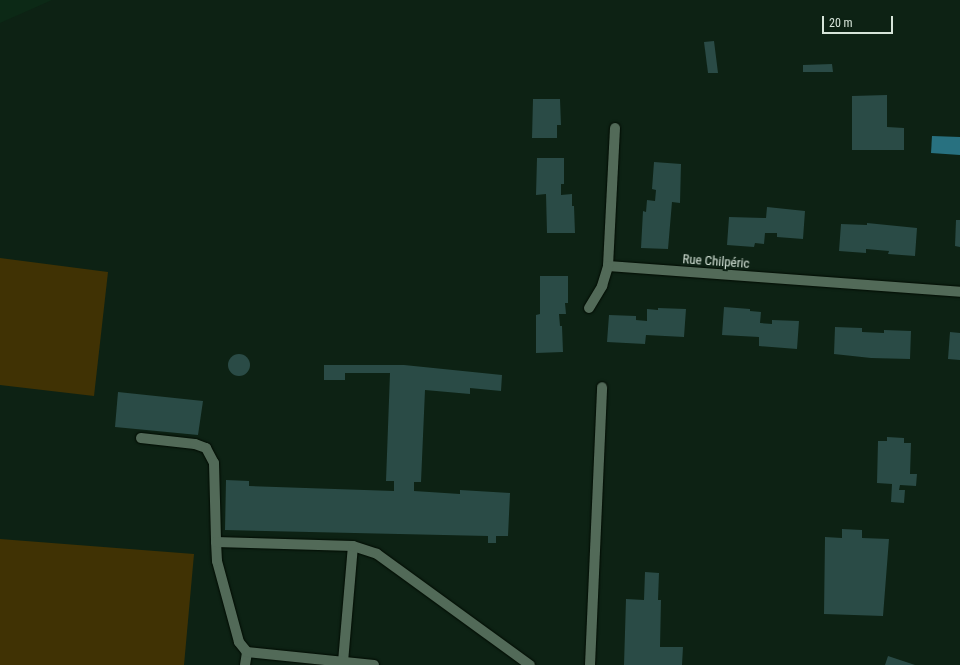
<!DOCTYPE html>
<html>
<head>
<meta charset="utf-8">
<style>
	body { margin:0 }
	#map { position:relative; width:960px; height:665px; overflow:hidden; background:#0d2214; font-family:"Roboto Condensed",sans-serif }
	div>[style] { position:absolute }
	.built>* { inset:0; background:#0c2916 }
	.green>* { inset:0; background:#403204 }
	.water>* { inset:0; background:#287180 }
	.building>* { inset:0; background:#2a4b46 }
	.round { border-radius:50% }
	.roads { filter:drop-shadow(0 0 1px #000b02) drop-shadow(0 0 1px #000b02) }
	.service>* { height:10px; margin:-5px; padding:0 5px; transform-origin:5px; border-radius:5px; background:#526a58 }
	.minor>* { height:10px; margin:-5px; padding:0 5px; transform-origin:5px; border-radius:5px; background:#526a58 }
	span { translate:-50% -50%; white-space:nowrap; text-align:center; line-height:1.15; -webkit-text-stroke:4px #0d2214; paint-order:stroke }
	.street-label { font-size:13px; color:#d6e4d9 }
	.scale { position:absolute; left:822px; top:16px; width:71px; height:18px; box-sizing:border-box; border:2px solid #d6e4d9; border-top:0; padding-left:5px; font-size:12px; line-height:14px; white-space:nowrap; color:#d6e4d9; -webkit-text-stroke:3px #0d2214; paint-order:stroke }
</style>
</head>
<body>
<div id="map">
	<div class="built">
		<div style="clip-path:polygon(0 0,52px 0,0 23px)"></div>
	</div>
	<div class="green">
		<div style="clip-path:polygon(0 258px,108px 272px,94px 396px,0 385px)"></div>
		<div style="clip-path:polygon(0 539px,194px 554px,184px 665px,0 665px)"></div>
	</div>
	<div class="water">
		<div style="clip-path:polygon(932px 136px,960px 137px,960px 155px,931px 153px)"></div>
	</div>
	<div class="building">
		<div style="clip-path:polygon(714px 41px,718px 73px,708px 73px,704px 42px)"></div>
		<div style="clip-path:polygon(832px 64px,833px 72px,803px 72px,803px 65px)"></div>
		<div style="clip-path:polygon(887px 95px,887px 127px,904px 128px,904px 150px,852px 150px,852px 96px)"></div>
		<div style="clip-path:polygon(533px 99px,560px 99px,561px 125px,557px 125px,557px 138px,532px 138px)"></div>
		<div style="clip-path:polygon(537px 158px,564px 158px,564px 184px,561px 184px,561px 195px,572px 194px,572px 206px,574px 206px,575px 233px,547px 233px,546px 194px,536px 195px)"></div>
		<div style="clip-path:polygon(654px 162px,681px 164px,680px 203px,672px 202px,668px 249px,641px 248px,643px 211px,646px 212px,647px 200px,655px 201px,656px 190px,652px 189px)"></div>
		<div style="clip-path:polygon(767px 207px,805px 211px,803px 239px,777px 237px,777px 233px,765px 233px,764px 244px,755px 243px,754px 247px,727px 245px,729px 217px,766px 218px)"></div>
		<div style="clip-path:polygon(956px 220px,960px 220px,960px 247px,955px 246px)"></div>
		<div style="clip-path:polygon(867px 223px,917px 228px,915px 256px,888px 254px,889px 251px,866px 249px,866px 253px,839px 251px,841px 224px,867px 225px)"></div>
		<div style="clip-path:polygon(540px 276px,568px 276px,568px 303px,565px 303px,566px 314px,559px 314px,560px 326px,562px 326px,563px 352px,536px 353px,536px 315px,540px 314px)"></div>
		<div style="clip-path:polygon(724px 307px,750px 309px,750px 311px,761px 312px,760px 323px,772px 324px,772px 320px,799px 321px,797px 349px,759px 346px,759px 337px,722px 335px)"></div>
		<div style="clip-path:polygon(658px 308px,686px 309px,684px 337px,646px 335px,645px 344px,607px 342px,609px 315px,636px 316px,636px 320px,647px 321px,647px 309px,658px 310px)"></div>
		<div style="clip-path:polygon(835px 327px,862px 328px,862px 332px,884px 333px,884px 330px,911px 331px,910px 359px,871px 358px,834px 354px)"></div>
		<div style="clip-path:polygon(950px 332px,960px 333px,960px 360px,948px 359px)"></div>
		<div class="round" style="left:228px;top:354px;width:22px;height:22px"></div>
		<div style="clip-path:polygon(324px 365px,404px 365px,502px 375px,501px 391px,470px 388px,470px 394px,425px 390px,421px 482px,414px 482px,414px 491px,460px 494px,460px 490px,510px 493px,508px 536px,496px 536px,496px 543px,488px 543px,488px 536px,225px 530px,226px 480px,249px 481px,249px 486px,394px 491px,394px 481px,386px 481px,390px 373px,345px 373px,345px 380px,324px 380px)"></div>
		<div style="clip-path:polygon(118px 392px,203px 401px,198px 435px,115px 427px)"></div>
		<div style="clip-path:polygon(887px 437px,904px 438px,904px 443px,911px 443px,910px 474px,917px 474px,916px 486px,900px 485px,899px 490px,905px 490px,904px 503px,891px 502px,892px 484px,877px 483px,878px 441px,887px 441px)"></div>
		<div style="clip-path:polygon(842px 529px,862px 530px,862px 538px,889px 539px,883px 616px,824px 614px,825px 537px,842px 538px)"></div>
		<div style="clip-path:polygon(645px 572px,659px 573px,658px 600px,661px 600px,660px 647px,683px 647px,682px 665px,624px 665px,626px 599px,644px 600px)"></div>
		<div style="clip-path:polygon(888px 656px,915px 665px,885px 665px)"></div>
	</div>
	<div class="roads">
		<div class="service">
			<div style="left:141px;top:438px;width:54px;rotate:6.3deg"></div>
			<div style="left:195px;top:444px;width:12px;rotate:20deg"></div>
			<div style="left:206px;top:448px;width:17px;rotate:62deg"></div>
			<div style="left:214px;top:463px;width:79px;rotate:88.5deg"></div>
			<div style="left:343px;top:662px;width:116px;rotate:-85.1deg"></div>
			<div style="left:245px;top:665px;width:13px;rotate:-81deg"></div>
			<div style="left:374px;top:665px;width:128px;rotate:-174.2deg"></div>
			<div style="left:247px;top:652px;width:13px;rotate:-129deg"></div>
			<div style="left:239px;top:642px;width:84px;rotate:-105.2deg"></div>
			<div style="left:217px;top:561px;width:19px;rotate:-93deg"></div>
			<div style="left:216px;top:542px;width:137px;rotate:1.7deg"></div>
			<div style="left:353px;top:546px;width:25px;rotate:18deg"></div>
			<div style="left:377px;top:554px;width:189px;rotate:36deg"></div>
			<div style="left:590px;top:665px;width:278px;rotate:-87.5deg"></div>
		</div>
		<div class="minor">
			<div style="left:615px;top:128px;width:138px;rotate:92.9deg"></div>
			<div style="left:608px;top:266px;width:353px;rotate:4.2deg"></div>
			<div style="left:589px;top:308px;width:26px;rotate:-59deg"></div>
			<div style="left:602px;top:286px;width:21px;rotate:-73deg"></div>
		</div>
	</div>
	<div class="street-label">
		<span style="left:716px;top:262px;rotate:4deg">Rue Chilpéric</span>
	</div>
	<div class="scale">20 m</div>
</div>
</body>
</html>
